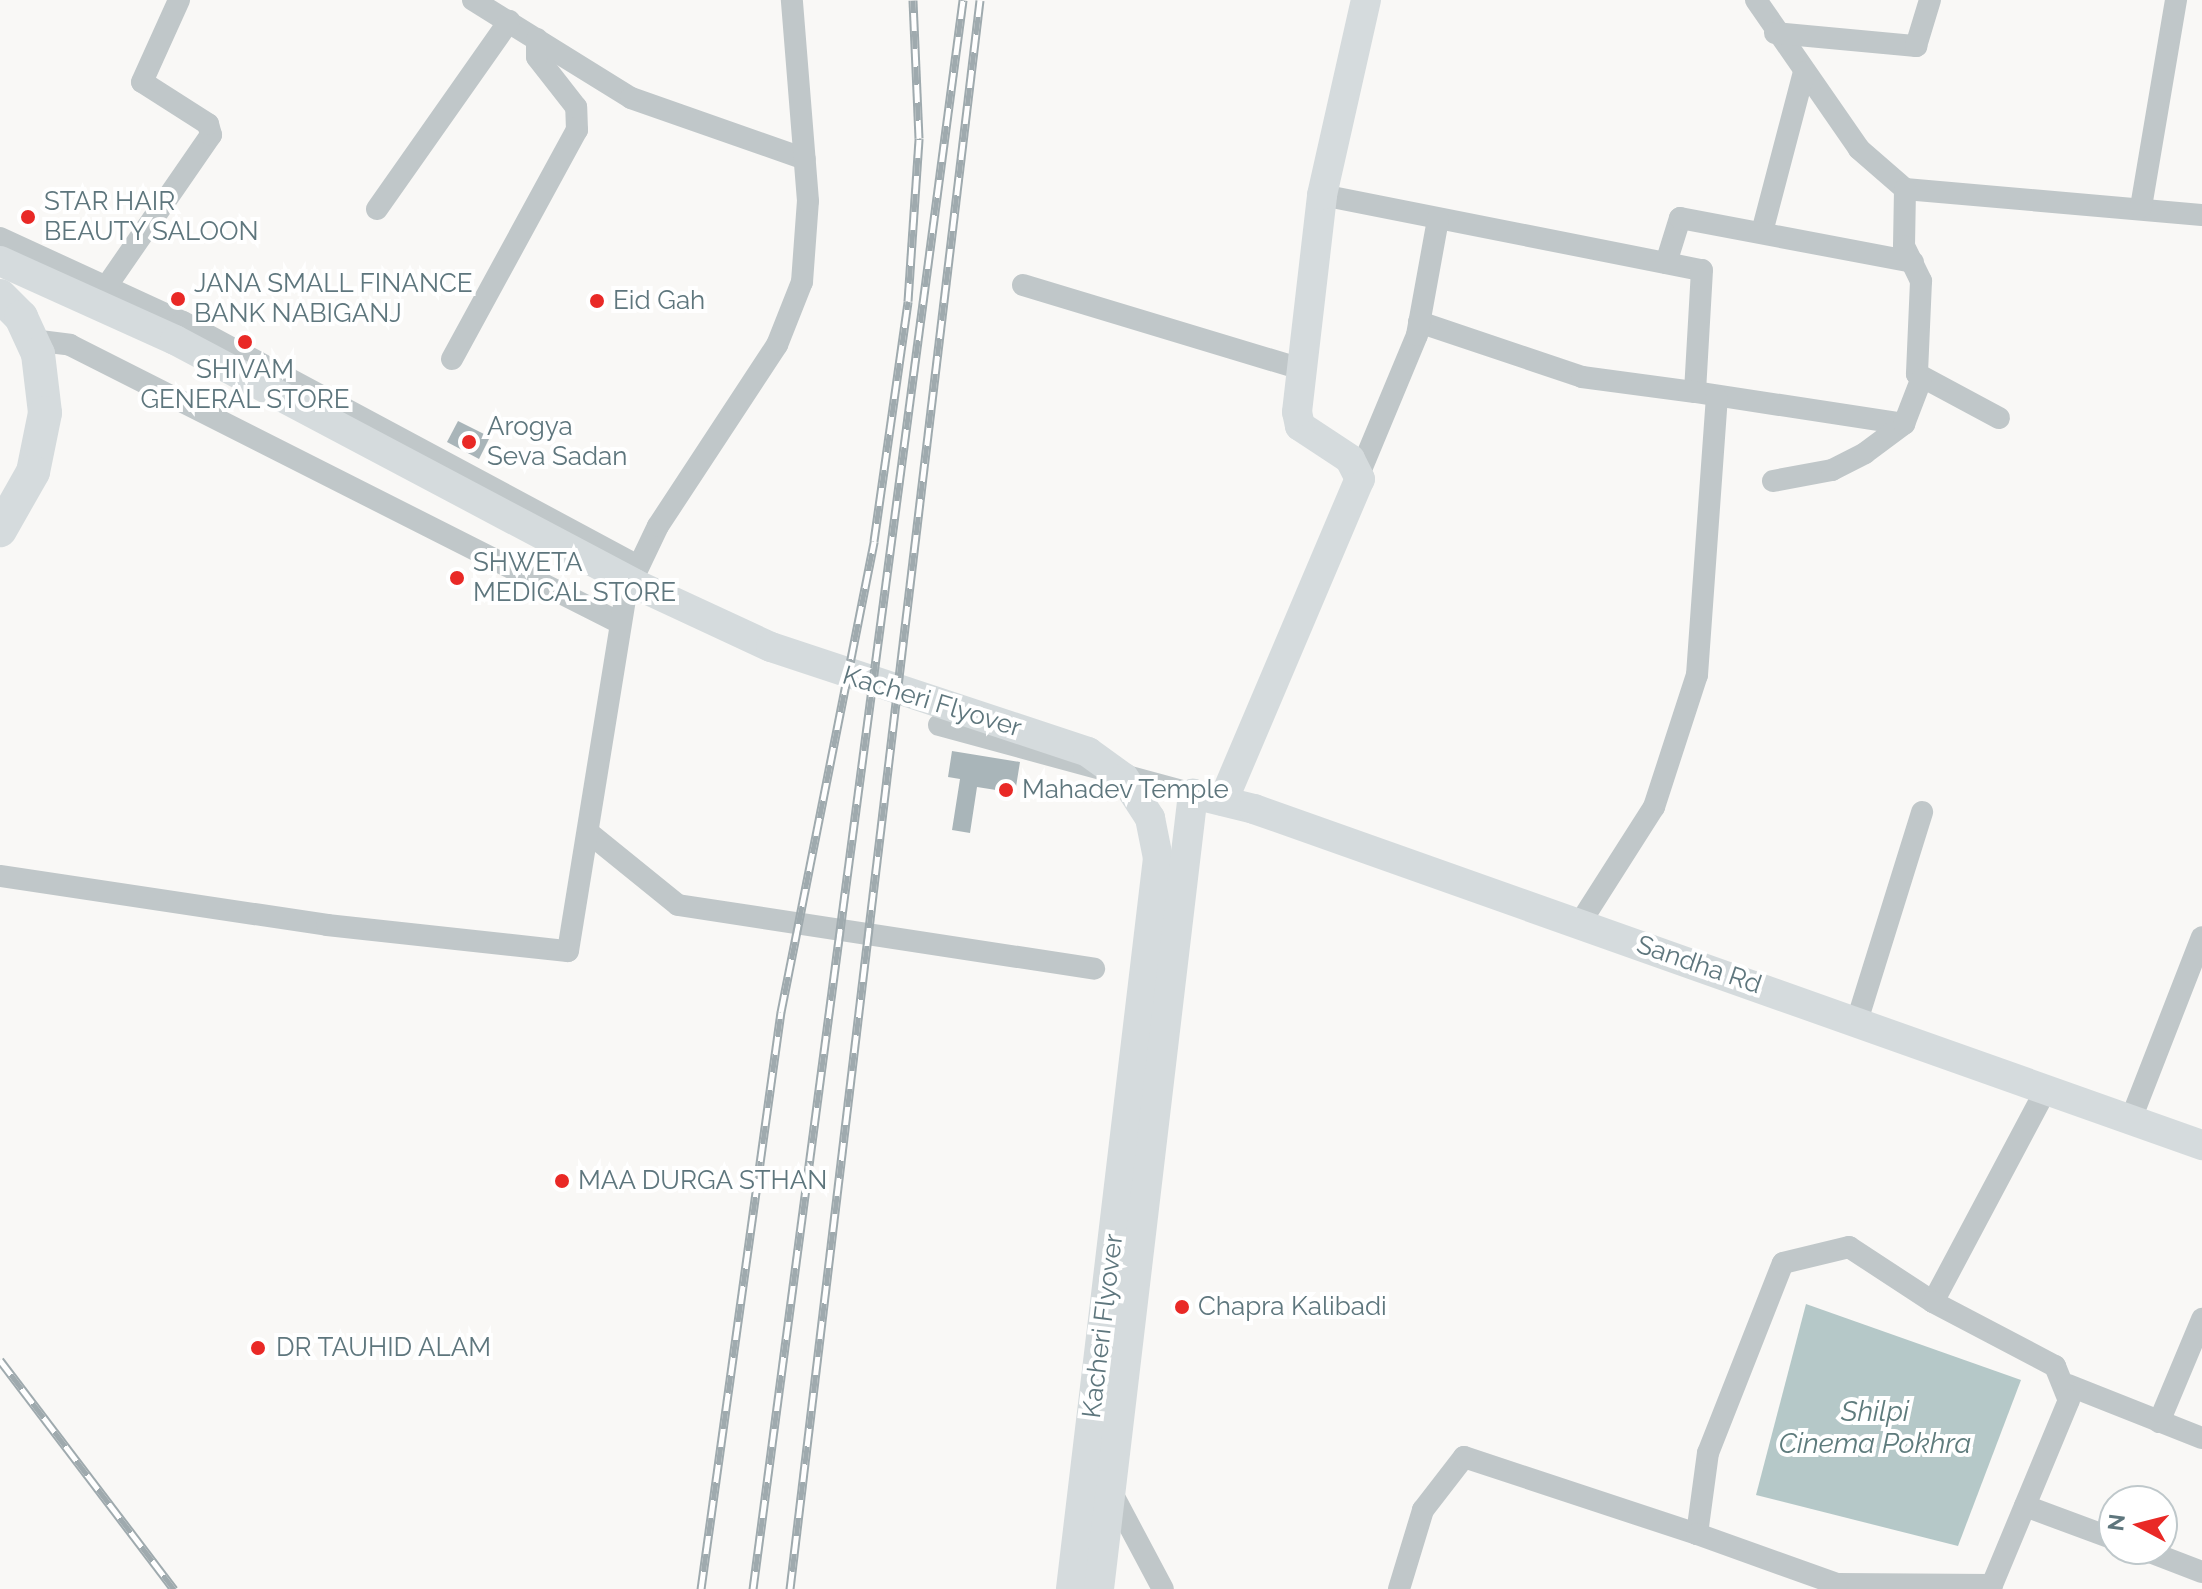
<!DOCTYPE html>
<html>
<head>
<meta charset="utf-8">
<style>
	body { margin:0 }
	#map { position:relative; width:2202px; height:1589px; overflow:hidden; background:#f9f8f6; font-family:Raleway,sans-serif }
	div>[style] { position:absolute }
	.water>* { inset:0; background:#b5c8c8 }
	.building>* { inset:0; background:#a9b5b9 }
	.street>* { height:22px; margin:-11px; padding:0 11px; transform-origin:11px; border-radius:11px; background:#c0c7c9 }
	.secondary>* { height:30px; margin:-15px; padding:0 15px; transform-origin:15px; border-radius:15px; background:#d5dbdd }
	.primary>* { height:34px; margin:-17px; padding:0 17px; transform-origin:17px; border-radius:17px; background:#d5dbdd }
	.rail>* { height:9px; margin-top:-4.5px; transform-origin:0; background:repeating-linear-gradient(90deg,#fff 0 18px,#9faaae 0 36px); box-sizing:border-box; border-block:2px solid #9faaae }
	.dots>* { width:22px; height:22px; translate:-50% -50%; box-sizing:border-box; border:4px solid #fff; border-radius:50% }
	span { translate:-50% -50%; white-space:nowrap; text-align:center; line-height:1.15; -webkit-text-stroke:8px #fff; paint-order:stroke }
	.poi-label { font-size:26px; color:#5e767d }
	.left { translate:0 -50%; text-align:left }
	.street-label { font-size:26px; color:#5e767d }
	.water-label { font-size:28px; color:#5e7b7c; font-style:italic }
	.north { position:absolute; left:2098px; top:1485px; width:80px; height:80px; box-sizing:border-box; background:#fff; border:2px solid #bfc8cb; border-radius:50%; rotate:277deg; font-size:22px; font-weight:700; line-height:32px; text-align:center; color:#5e767d }
	.north::after { content:''; display:block; margin:auto; width:28px; height:36px; background:#e92926; clip-path:polygon(50% 0,100% 100%,50% 72%,0 100%) }
</style>
</head>
<body>
<div id="map">
	<div class="water">
		<div style="clip-path:polygon(1806px 1304px,2021px 1380px,1958px 1546px,1756px 1495px)"></div>
	</div>
	<div class="building">
		<div style="clip-path:polygon(458px 421px,490px 437px,479px 459px,447px 442px)"></div>
		<div style="clip-path:polygon(952px 751px,1020px 762px,1015px 793px,977px 787px,970px 833px,952px 830px,960px 779px,948px 777px)"></div>
	</div>
	<div class="street">
		<div style="left:473px;top:0;width:186px;rotate:31.8deg"></div>
		<div style="left:631px;top:98px;width:184px;rotate:19.3deg"></div>
		<div style="left:1756px;top:0;width:181px;rotate:55.3deg"></div>
		<div style="left:1859px;top:149px;width:61px;rotate:41deg"></div>
		<div style="left:1905px;top:189px;width:298px;rotate:5deg"></div>
		<div style="left:1775px;top:33px;width:142px;rotate:5.3deg"></div>
		<div style="left:1916px;top:46px;width:48px;rotate:-73.1deg"></div>
		<div style="left:1905px;top:189px;width:57px;rotate:91deg"></div>
		<div style="left:1904px;top:246px;width:39px;rotate:64deg"></div>
		<div style="left:1921px;top:281px;width:93px;rotate:92.5deg"></div>
		<div style="left:1917px;top:374px;width:93px;rotate:28.2deg"></div>
		<div style="left:1322px;top:195px;width:387px;rotate:11.2deg"></div>
		<div style="left:1702px;top:270px;width:122px;rotate:93.3deg"></div>
		<div style="left:1695px;top:392px;width:211px;rotate:8.7deg"></div>
		<div style="left:2141px;top:207px;width:210px;rotate:-80.4deg"></div>
		<div style="left:377px;top:209px;width:230px;rotate:-54.9deg"></div>
		<div style="left:1762px;top:232px;width:165px;rotate:-75.3deg"></div>
		<div style="left:0;top:238px;width:201px;rotate:24.7deg"></div>
		<div style="left:183px;top:322px;width:516px;rotate:28.2deg"></div>
		<div style="left:1666px;top:263px;width:47px;rotate:-72.7deg"></div>
		<div style="left:1680px;top:218px;width:237px;rotate:10.7deg"></div>
		<div style="left:1023px;top:285px;width:290px;rotate:16.8deg"></div>
		<div style="left:106px;top:287px;width:185px;rotate:-55.4deg"></div>
		<div style="left:211px;top:135px;width:11px;rotate:-105deg"></div>
		<div style="left:208px;top:124px;width:78px;rotate:-147.5deg"></div>
		<div style="left:142px;top:82px;width:90px;rotate:-65.7deg"></div>
		<div style="left:1419px;top:322px;width:172px;rotate:18.6deg"></div>
		<div style="left:1582px;top:377px;width:114px;rotate:7.6deg"></div>
		<div style="left:32px;top:340px;width:38px;rotate:7deg"></div>
		<div style="left:70px;top:345px;width:616px;rotate:26.81deg"></div>
		<div style="left:452px;top:359px;width:261px;rotate:-61.4deg"></div>
		<div style="left:577px;top:130px;width:23px;rotate:-92deg"></div>
		<div style="left:576px;top:107px;width:63px;rotate:-128deg"></div>
		<div style="left:537px;top:57px;width:18px;rotate:-90deg"></div>
		<div style="left:1360px;top:472px;width:148px;rotate:-67.4deg"></div>
		<div style="left:1417px;top:335px;width:118px;rotate:-79.7deg"></div>
		<div style="left:1773px;top:481px;width:60px;rotate:-10.6deg"></div>
		<div style="left:1832px;top:470px;width:37px;rotate:-27deg"></div>
		<div style="left:1865px;top:453px;width:49px;rotate:-36.6deg"></div>
		<div style="left:1904px;top:424px;width:47px;rotate:-68.9deg"></div>
		<div style="left:939px;top:725px;width:263px;rotate:15.2deg"></div>
		<div style="left:589px;top:833px;width:114px;rotate:39deg"></div>
		<div style="left:678px;top:905px;width:421px;rotate:8.7deg"></div>
		<div style="left:0;top:876px;width:331px;rotate:8.5deg"></div>
		<div style="left:327px;top:925px;width:242px;rotate:6.2deg"></div>
		<div style="left:568px;top:951px;width:363px;rotate:-80.8deg"></div>
		<div style="left:626px;top:593px;width:74px;rotate:-64.5deg"></div>
		<div style="left:658px;top:526px;width:217px;rotate:-56.7deg"></div>
		<div style="left:777px;top:345px;width:68px;rotate:-68.4deg"></div>
		<div style="left:802px;top:282px;width:81px;rotate:-85.8deg"></div>
		<div style="left:808px;top:201px;width:202px;rotate:-94.6deg"></div>
		<div style="left:1580px;top:923px;width:138px;rotate:-57.5deg"></div>
		<div style="left:1654px;top:807px;width:139px;rotate:-72deg"></div>
		<div style="left:1697px;top:675px;width:277px;rotate:-85.9deg"></div>
		<div style="left:1857px;top:1021px;width:219px;rotate:-72.7deg"></div>
		<div style="left:2131px;top:1119px;width:195px;rotate:-68.7deg"></div>
		<div style="left:1933px;top:1302px;width:242px;rotate:-62deg"></div>
		<div style="left:2068px;top:1385px;width:144px;rotate:21.6deg"></div>
		<div style="left:2159px;top:1422px;width:112px;rotate:-67.3deg"></div>
		<div style="left:1114px;top:1497px;width:104px;rotate:62deg"></div>
		<div style="left:2025px;top:1506px;width:95px;rotate:20.3deg"></div>
		<div style="left:1697px;top:1534px;width:82px;rotate:-82.3deg"></div>
		<div style="left:1708px;top:1453px;width:204px;rotate:-68.5deg"></div>
		<div style="left:1783px;top:1263px;width:68px;rotate:-13.6deg"></div>
		<div style="left:1849px;top:1247px;width:100px;rotate:33.2deg"></div>
		<div style="left:1933px;top:1302px;width:138px;rotate:27.7deg"></div>
		<div style="left:2055px;top:1366px;width:37px;rotate:68deg"></div>
		<div style="left:2069px;top:1400px;width:200px;rotate:112.6deg"></div>
		<div style="left:1992px;top:1585px;width:155px;rotate:-179.6deg"></div>
		<div style="left:2142px;top:1549px;width:64px;rotate:21deg"></div>
		<div style="left:1399px;top:1589px;width:83px;rotate:-73.1deg"></div>
		<div style="left:1423px;top:1510px;width:67px;rotate:-52.3deg"></div>
		<div style="left:1464px;top:1457px;width:245px;rotate:18.3deg"></div>
		<div style="left:1697px;top:1534px;width:149px;rotate:19.7deg"></div>
		<div style="left:1837px;top:1584px;width:5px;rotate:112deg"></div>
	</div>
	<div class="secondary">
		<div style="left:0;top:261px;width:192px;rotate:24.3deg"></div>
		<div style="left:175px;top:340px;width:521px;rotate:27.94deg"></div>
		<div style="left:635px;top:584px;width:150px;rotate:24.9deg"></div>
		<div style="left:771px;top:647px;width:334px;rotate:18.3deg"></div>
		<div style="left:1088px;top:752px;width:44px;rotate:35.8deg"></div>
		<div style="left:1124px;top:778px;width:48px;rotate:57deg"></div>
		<div style="left:1150px;top:818px;width:41px;rotate:78.7deg"></div>
		<div style="left:1158px;top:858px;width:736px;rotate:96.79deg"></div>
		<div style="left:1223px;top:801px;width:350px;rotate:-67deg"></div>
		<div style="left:1360px;top:479px;width:22px;rotate:-117deg"></div>
		<div style="left:1350px;top:459px;width:60px;rotate:-146.6deg"></div>
		<div style="left:1300px;top:426px;width:14px;rotate:-102deg"></div>
		<div style="left:1297px;top:412px;width:218px;rotate:-83.4deg"></div>
		<div style="left:1322px;top:195px;width:200px;rotate:-77.3deg"></div>
		<div style="left:1099px;top:1589px;width:801px;rotate:-83.26deg"></div>
		<div style="left:1193px;top:794px;width:63px;rotate:13.8deg"></div>
		<div style="left:1254px;top:809px;width:1006px;rotate:19.52deg"></div>
	</div>
	<div class="primary">
		<div style="left:0;top:296px;width:30px;rotate:45deg"></div>
		<div style="left:21px;top:317px;width:41px;rotate:65.3deg"></div>
		<div style="left:38px;top:354px;width:59px;rotate:83.2deg"></div>
		<div style="left:45px;top:413px;width:60px;rotate:101.5deg"></div>
		<div style="left:33px;top:472px;width:67px;rotate:119.6deg"></div>
	</div>
	<div class="rail">
		<div style="left:0;top:1360px;width:288px;rotate:52.8deg"></div>
		<div style="left:701px;top:1589px;width:583px;rotate:-82.11deg"></div>
		<div style="left:781px;top:1012px;width:480px;rotate:-78.8deg"></div>
		<div style="left:874px;top:541px;width:242px;rotate:-81.9deg"></div>
		<div style="left:908px;top:301px;width:163px;rotate:-86.1deg"></div>
		<div style="left:919px;top:138px;width:138px;rotate:-92.5deg"></div>
		<div style="left:753px;top:1589px;width:1603px;rotate:-82.47deg"></div>
		<div style="left:790px;top:1589px;width:1600px;rotate:-83.18deg"></div>
	</div>
	<div class="dots">
		<div style="left:28px;top:217px;background:#e92926"></div>
		<div style="left:178px;top:299px;background:#e92926"></div>
		<div style="left:597px;top:301px;background:#e92926"></div>
		<div style="left:245px;top:342px;background:#e92926"></div>
		<div style="left:469px;top:442px;background:#e92926"></div>
		<div style="left:457px;top:578px;background:#e92926"></div>
		<div style="left:1006px;top:790px;background:#e92926"></div>
		<div style="left:562px;top:1181px;background:#e92926"></div>
		<div style="left:1182px;top:1307px;background:#e92926"></div>
		<div style="left:258px;top:1348px;background:#e92926"></div>
	</div>
	<div class="poi-label">
		<span class="left" style="left:44px;top:217px">STAR HAIR<br>BEAUTY SALOON</span>
		<span class="left" style="left:194px;top:299px">JANA SMALL FINANCE<br>BANK NABIGANJ</span>
		<span class="left" style="left:613px;top:301px">Eid Gah</span>
		<span style="left:245px;top:385px">SHIVAM<br>GENERAL STORE</span>
		<span class="left" style="left:487px;top:442px">Arogya<br>Seva Sadan</span>
		<span class="left" style="left:473px;top:578px">SHWETA<br>MEDICAL STORE</span>
		<span class="left" style="left:1022px;top:790px">Mahadev Temple</span>
		<span class="left" style="left:578px;top:1181px">MAA DURGA STHAN</span>
		<span class="left" style="left:1198px;top:1307px">Chapra Kalibadi</span>
		<span class="left" style="left:276px;top:1348px">DR TAUHID ALAM</span>
	</div>
	<div class="street-label">
		<span style="left:932px;top:702px;rotate:17deg">Kacheri Flyover</span>
		<span style="left:1699px;top:965px;rotate:19deg">Sandha Rd</span>
		<span style="left:1103px;top:1326px;rotate:-83deg">Kacheri Flyover</span>
	</div>
	<div class="water-label">
		<span style="left:1875px;top:1428px">Shilpi<br>Cinema Pokhra</span>
	</div>
	<div class="north">N</div>
</div>
</body>
</html>
